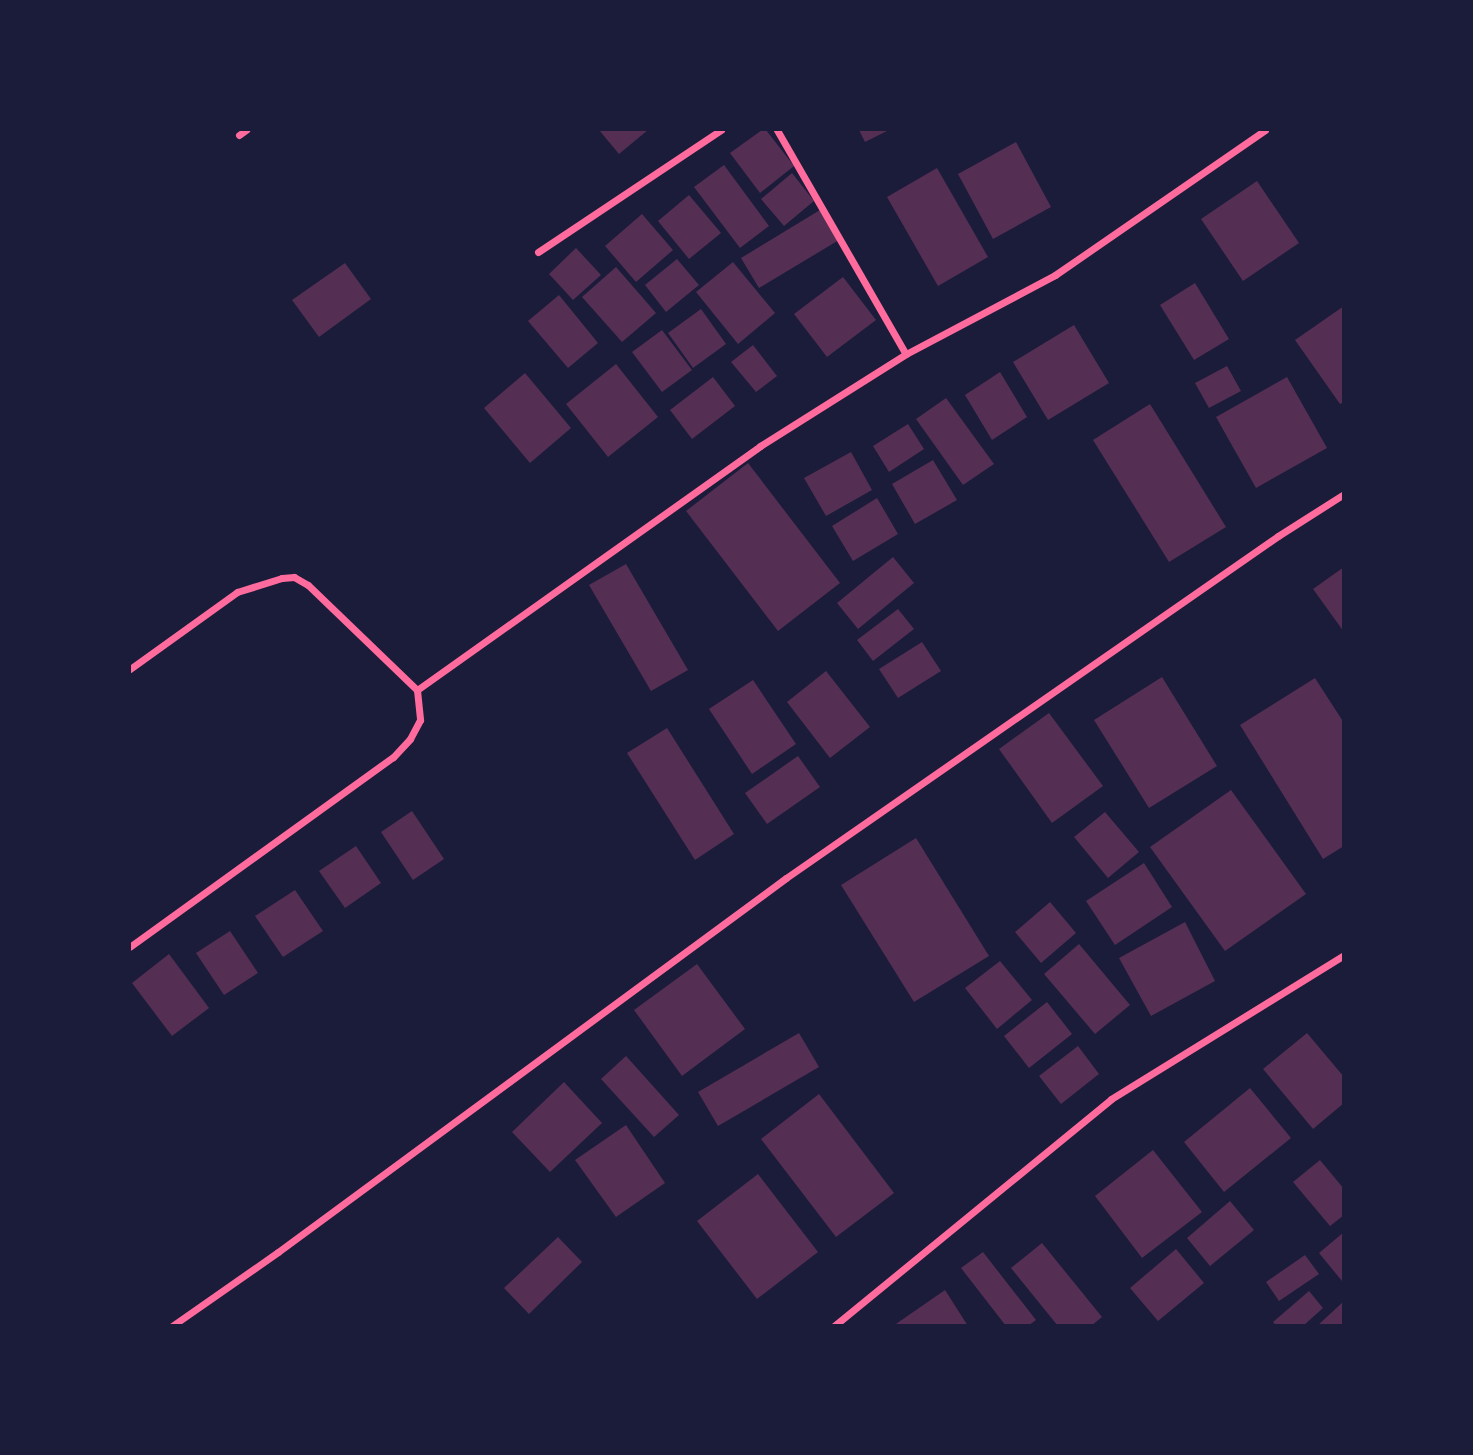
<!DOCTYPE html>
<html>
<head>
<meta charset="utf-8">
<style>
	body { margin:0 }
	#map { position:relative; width:1473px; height:1455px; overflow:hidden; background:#1b1b3a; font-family:Quicksand,sans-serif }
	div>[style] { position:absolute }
	.building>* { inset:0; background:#542f53 }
	.minor>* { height:7px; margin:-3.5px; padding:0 3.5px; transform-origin:3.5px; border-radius:3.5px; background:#ff6b9d }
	span { translate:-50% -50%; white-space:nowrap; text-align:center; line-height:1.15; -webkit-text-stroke:7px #1b1b3a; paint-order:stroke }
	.frame { position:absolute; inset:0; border:131px solid #1b1b3a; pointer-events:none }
</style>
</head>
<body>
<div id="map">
	<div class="building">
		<div style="clip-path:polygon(599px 130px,648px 130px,619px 154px)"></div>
		<div style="clip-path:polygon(762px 130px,766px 130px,794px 166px,760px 193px,730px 153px)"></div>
		<div style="clip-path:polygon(859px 130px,889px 130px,865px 142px)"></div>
		<div style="clip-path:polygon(1016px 142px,1051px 207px,993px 239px,958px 174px)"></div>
		<div style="clip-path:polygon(724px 165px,769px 226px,740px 248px,694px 187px)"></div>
		<div style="clip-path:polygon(937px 168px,988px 257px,938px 286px,887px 197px)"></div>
		<div style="clip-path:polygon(792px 173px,814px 201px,784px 226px,761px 199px)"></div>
		<div style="clip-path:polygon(1257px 181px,1299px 243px,1243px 281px,1201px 219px)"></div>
		<div style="clip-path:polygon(689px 195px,721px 233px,689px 259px,658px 221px)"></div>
		<div style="clip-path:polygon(820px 210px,839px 240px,759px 288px,741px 258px)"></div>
		<div style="clip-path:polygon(642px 214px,673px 250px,636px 282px,605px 246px)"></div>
		<div style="clip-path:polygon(576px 248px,601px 275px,573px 300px,549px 274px)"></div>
		<div style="clip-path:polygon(677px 259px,699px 285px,666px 312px,645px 285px)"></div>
		<div style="clip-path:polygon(733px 262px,775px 313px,738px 344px,696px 292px)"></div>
		<div style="clip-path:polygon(345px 263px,371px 299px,319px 337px,292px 300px)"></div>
		<div style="clip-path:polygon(616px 267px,656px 313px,622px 342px,582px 297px)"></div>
		<div style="clip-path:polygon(843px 277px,876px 320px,827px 357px,794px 314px)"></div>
		<div style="clip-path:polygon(1195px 283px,1229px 339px,1194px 360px,1160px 305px)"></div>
		<div style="clip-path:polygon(559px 295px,598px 343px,568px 368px,528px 321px)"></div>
		<div style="clip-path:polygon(1344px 306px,1344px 402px,1340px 404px,1295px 340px)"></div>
		<div style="clip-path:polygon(701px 309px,726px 344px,693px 368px,668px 333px)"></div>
		<div style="clip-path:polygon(1074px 325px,1109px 383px,1048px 420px,1013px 362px)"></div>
		<div style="clip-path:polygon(662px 330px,692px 370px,662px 392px,632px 352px)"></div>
		<div style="clip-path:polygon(753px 345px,777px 376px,756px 392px,731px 362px)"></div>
		<div style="clip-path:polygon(616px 364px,658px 417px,608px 457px,566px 404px)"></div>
		<div style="clip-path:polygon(1227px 366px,1241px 391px,1209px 408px,1195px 383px)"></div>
		<div style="clip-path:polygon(1000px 372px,1027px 417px,992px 440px,965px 395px)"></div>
		<div style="clip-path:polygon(525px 373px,571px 428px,530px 463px,484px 408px)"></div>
		<div style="clip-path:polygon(713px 377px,735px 406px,692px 439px,670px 410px)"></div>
		<div style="clip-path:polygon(1287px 377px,1327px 448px,1256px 488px,1216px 417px)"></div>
		<div style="clip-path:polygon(946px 398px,994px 464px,963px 485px,916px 419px)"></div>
		<div style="clip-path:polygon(1150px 404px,1226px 527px,1169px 562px,1093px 440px)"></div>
		<div style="clip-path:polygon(908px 424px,924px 449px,889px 472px,873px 446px)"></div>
		<div style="clip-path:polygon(851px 452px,872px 490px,826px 516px,804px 478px)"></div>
		<div style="clip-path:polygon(933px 460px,957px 500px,915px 524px,892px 484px)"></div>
		<div style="clip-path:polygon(748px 463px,840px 583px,778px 631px,686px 511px)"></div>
		<div style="clip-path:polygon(877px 498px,898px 534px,853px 561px,832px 526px)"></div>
		<div style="clip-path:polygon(893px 557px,914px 583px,858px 629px,837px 603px)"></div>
		<div style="clip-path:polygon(626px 564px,688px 670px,651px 691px,589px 585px)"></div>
		<div style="clip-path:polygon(1344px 567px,1344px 632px,1313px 589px)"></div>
		<div style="clip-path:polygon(898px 609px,914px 629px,873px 661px,857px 640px)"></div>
		<div style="clip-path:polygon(922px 642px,941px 671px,898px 698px,879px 669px)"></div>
		<div style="clip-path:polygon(826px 671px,870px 727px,830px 758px,787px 702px)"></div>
		<div style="clip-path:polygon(1162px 677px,1217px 766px,1149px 808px,1094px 720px)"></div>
		<div style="clip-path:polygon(1315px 678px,1344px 723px,1344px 846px,1323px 859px,1240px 725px)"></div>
		<div style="clip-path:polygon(753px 680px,796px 744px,752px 774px,709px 709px)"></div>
		<div style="clip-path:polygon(1049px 713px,1103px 786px,1052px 823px,999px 749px)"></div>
		<div style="clip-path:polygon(667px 728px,734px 834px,695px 860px,627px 753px)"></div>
		<div style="clip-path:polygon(798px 756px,820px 787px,767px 824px,745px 793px)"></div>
		<div style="clip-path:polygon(1231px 790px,1306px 894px,1225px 951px,1150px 847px)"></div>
		<div style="clip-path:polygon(412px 811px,444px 859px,413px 880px,381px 832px)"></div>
		<div style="clip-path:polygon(1105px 812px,1139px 852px,1108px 878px,1074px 837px)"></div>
		<div style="clip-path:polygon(916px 838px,989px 956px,914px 1002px,841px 885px)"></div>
		<div style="clip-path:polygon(356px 846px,381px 883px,345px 908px,319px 871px)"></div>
		<div style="clip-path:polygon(1144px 863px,1172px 907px,1115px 945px,1086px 901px)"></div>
		<div style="clip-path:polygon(295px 890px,323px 931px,283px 957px,255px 916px)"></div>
		<div style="clip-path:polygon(1050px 902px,1076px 933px,1041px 963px,1015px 932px)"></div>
		<div style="clip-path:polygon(1185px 922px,1215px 981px,1151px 1016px,1119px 958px)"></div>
		<div style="clip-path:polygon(230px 931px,258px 973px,224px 995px,196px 953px)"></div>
		<div style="clip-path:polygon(1079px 944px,1130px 1005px,1095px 1034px,1044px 974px)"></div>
		<div style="clip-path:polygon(169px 954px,209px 1008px,172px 1036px,132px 983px)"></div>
		<div style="clip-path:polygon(1000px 961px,1032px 1000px,997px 1029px,965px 988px)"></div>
		<div style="clip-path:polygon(697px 964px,745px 1029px,682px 1076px,634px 1010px)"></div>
		<div style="clip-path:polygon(1047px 1002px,1072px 1034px,1029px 1068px,1004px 1036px)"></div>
		<div style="clip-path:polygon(799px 1033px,819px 1067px,718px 1126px,698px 1092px)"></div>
		<div style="clip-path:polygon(1307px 1033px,1344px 1077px,1344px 1103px,1313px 1129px,1263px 1069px)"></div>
		<div style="clip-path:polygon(1078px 1046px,1099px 1074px,1061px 1104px,1039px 1076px)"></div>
		<div style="clip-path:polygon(626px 1056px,679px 1115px,654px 1137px,601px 1079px)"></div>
		<div style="clip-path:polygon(564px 1082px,602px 1123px,550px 1172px,512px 1132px)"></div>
		<div style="clip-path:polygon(1250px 1088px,1291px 1138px,1224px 1192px,1184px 1142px)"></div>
		<div style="clip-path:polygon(819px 1094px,894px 1193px,836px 1237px,761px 1139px)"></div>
		<div style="clip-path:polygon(626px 1125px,665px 1183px,616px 1217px,575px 1160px)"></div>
		<div style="clip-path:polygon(1153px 1150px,1202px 1212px,1142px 1258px,1095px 1196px)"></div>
		<div style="clip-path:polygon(1320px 1160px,1344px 1189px,1344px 1215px,1330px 1226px,1293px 1182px)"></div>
		<div style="clip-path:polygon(758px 1174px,818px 1252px,757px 1299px,697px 1221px)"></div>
		<div style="clip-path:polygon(1230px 1201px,1254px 1230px,1210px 1266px,1187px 1238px)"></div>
		<div style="clip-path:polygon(1344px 1232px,1344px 1279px,1342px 1281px,1319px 1253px)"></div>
		<div style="clip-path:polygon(558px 1237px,582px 1262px,529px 1314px,504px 1288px)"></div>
		<div style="clip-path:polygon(1042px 1243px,1102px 1317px,1091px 1326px,1058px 1326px,1011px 1268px)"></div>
		<div style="clip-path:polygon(1176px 1249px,1204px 1283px,1158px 1321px,1130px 1288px)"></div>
		<div style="clip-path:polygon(983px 1252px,1036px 1320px,1028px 1326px,1006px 1326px,961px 1268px)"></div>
		<div style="clip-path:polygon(1305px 1255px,1319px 1274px,1279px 1301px,1266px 1282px)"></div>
		<div style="clip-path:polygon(945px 1290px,968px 1326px,893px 1326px)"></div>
		<div style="clip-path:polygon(1309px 1291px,1323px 1308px,1303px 1326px,1276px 1326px,1273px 1322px)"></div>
		<div style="clip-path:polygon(1344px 1301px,1344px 1326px,1317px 1326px)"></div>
	</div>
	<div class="minor">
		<div style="left:777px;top:130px;width:258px;rotate:60.1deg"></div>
		<div style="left:239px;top:135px;width:9px;rotate:-36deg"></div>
		<div style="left:538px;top:252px;width:220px;rotate:-33.7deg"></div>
		<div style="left:130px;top:669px;width:132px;rotate:-35.7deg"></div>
		<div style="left:237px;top:592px;width:47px;rotate:-17.3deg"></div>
		<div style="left:282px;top:578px;width:12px;rotate:-5deg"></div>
		<div style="left:294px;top:577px;width:16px;rotate:30deg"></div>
		<div style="left:308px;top:585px;width:151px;rotate:43.9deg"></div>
		<div style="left:417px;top:690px;width:30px;rotate:84deg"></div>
		<div style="left:420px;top:720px;width:21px;rotate:118deg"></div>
		<div style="left:410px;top:739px;width:25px;rotate:133deg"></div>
		<div style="left:393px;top:757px;width:324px;rotate:144.2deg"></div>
		<div style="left:417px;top:690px;width:421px;rotate:-35.4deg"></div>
		<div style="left:760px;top:446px;width:173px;rotate:-32.2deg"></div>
		<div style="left:906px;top:354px;width:169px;rotate:-27.9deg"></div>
		<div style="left:1055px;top:275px;width:255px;rotate:-34.6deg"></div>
		<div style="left:172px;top:1326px;width:129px;rotate:-34.9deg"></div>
		<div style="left:278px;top:1252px;width:631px;rotate:-36.36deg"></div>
		<div style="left:786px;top:878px;width:599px;rotate:-34.8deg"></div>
		<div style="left:1278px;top:536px;width:78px;rotate:-32.5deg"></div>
		<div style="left:834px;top:1326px;width:358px;rotate:-39.3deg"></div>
		<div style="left:1111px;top:1099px;width:274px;rotate:-31.7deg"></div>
	</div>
	<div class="frame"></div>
</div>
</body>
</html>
